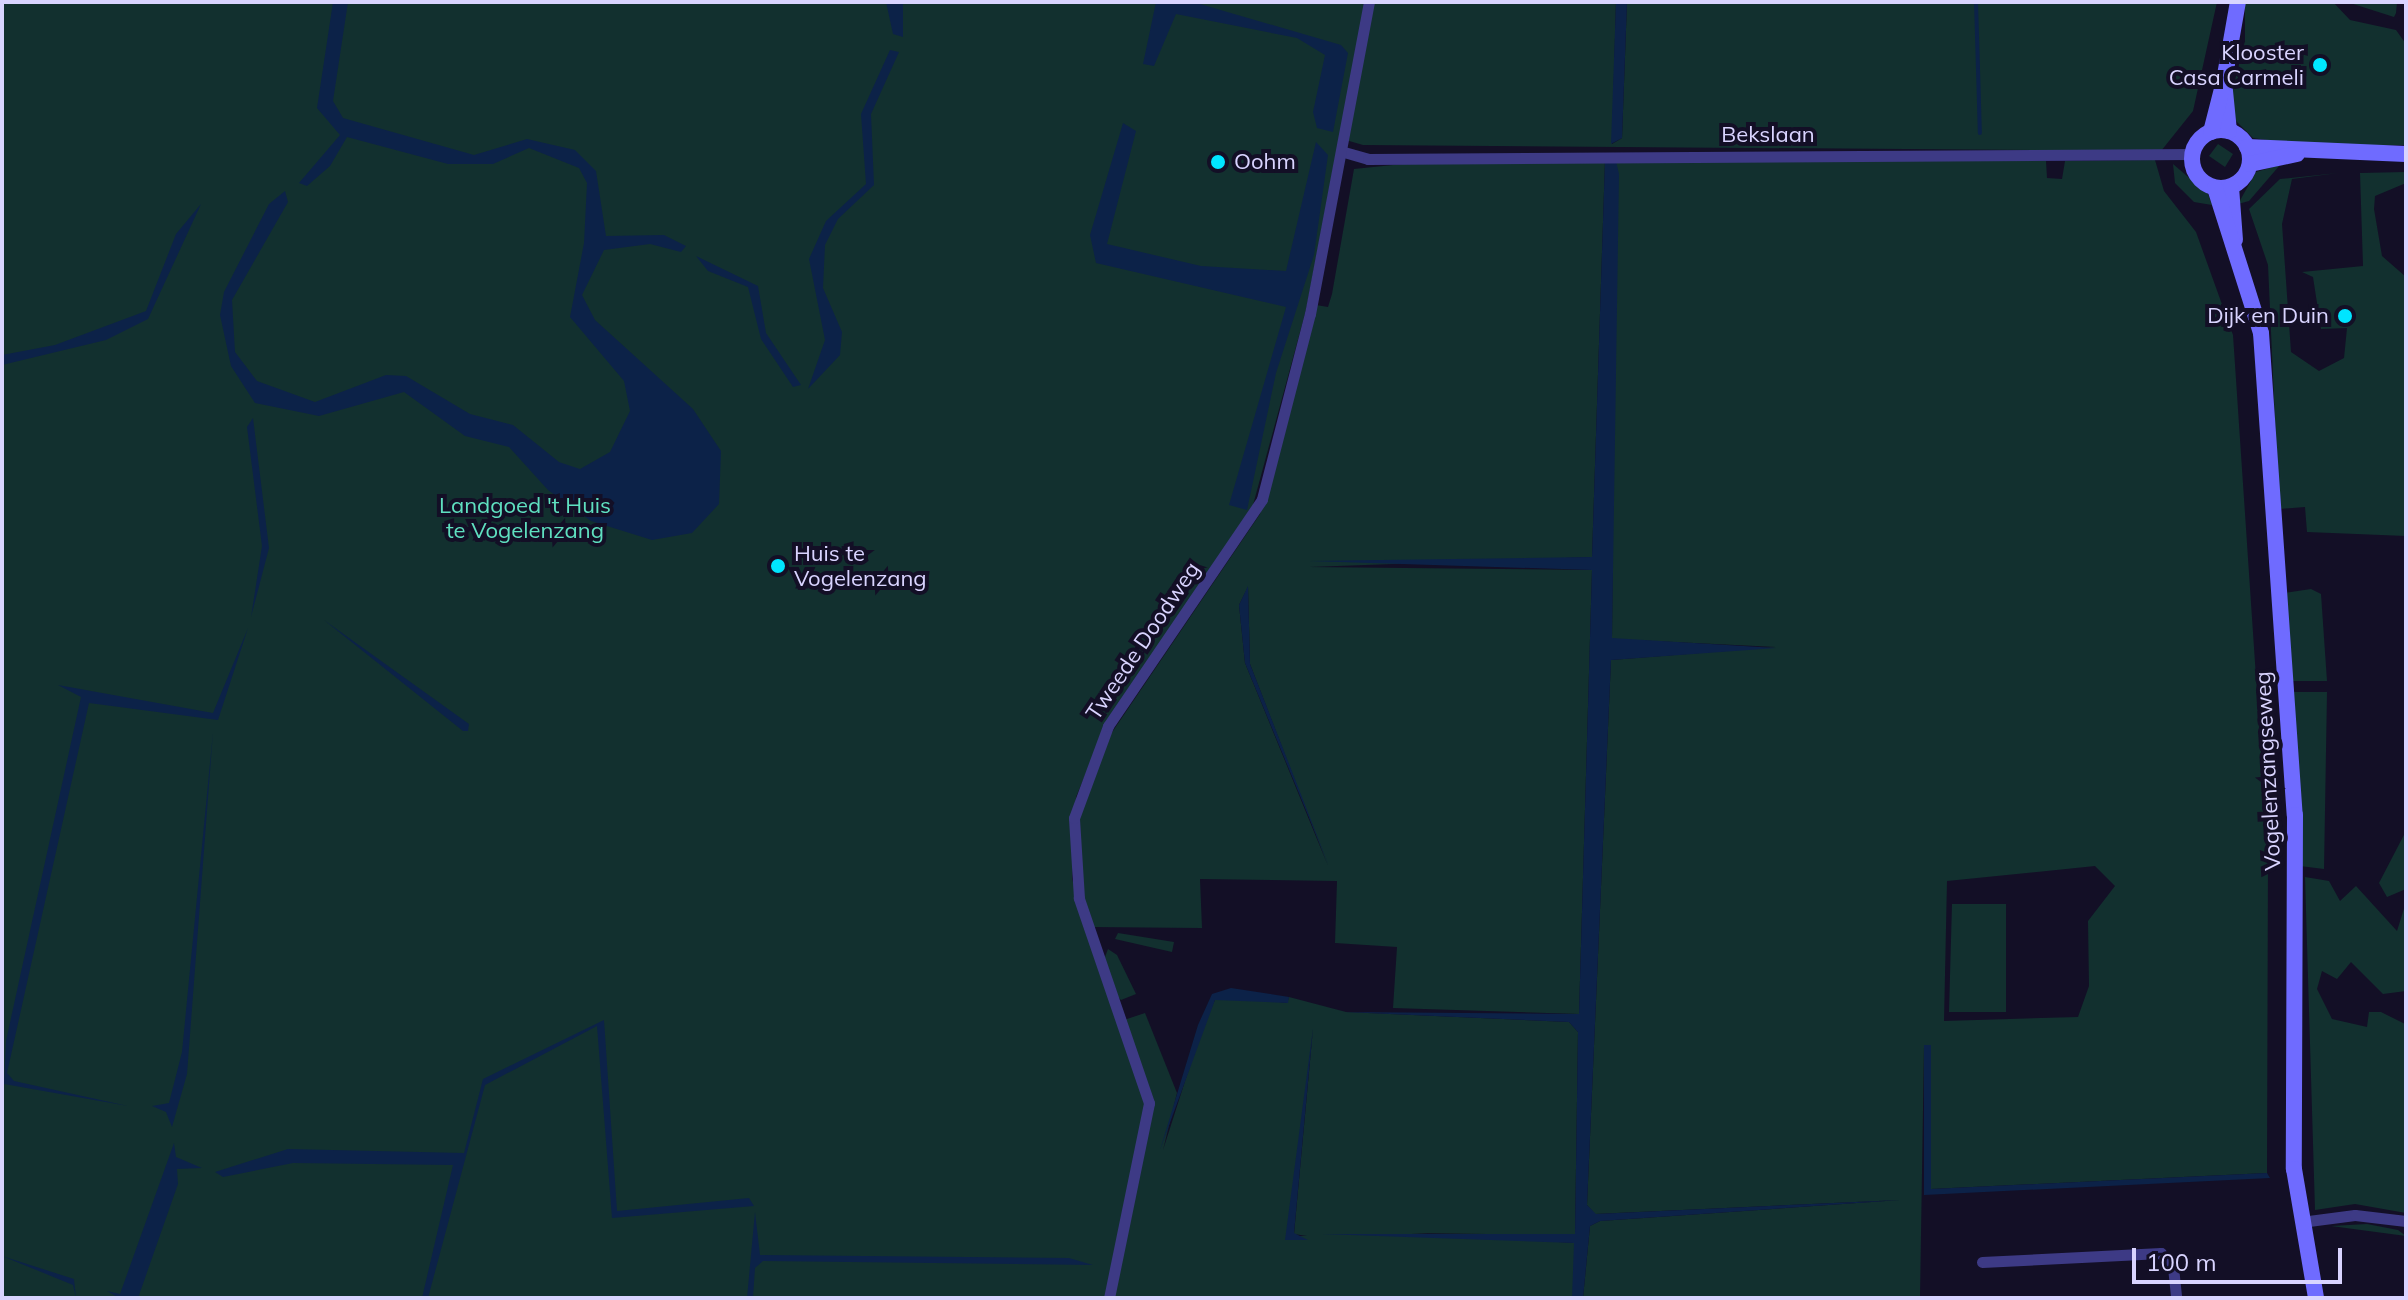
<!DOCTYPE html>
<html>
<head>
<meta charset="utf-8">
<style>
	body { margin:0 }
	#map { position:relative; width:2408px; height:1300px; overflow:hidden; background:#130f26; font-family:Mulish,sans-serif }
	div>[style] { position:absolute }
	.green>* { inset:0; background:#12302f }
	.water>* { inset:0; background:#0c2248 }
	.stream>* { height:4px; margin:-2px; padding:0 2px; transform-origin:2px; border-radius:2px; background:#0c2248 }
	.street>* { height:11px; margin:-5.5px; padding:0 5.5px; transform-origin:5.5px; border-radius:5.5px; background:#3d3a85 }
	.secondary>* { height:16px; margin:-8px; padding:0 8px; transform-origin:8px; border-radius:8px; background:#6f6bff }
	.secondary>.ring { margin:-8px; padding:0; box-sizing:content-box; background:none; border:16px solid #6f6bff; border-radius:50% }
	.dots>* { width:22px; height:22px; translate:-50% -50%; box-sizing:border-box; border:4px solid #130f26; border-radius:50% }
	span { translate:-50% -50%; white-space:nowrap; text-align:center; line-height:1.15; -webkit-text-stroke:8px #130f26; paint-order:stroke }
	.poi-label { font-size:22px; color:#d9d4ff }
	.right { translate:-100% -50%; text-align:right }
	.left { translate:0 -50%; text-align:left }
	.street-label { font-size:22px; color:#d9d4ff }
	.park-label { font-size:22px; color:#5fe0c0 }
	.frame { position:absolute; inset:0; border:4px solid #d9d4ff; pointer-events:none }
	.scale { position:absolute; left:2132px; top:1248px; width:210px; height:36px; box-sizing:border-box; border:4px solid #d9d4ff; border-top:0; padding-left:10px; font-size:24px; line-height:28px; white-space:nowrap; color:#d9d4ff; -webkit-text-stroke:6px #130f26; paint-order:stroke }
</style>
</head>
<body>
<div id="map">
	<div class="green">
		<div style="clip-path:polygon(2px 2px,1616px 2px,1612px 144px,1622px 138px,1627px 2px,2217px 2px,2193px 111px,2161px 151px,1363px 145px,1339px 138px,1306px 310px,1253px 505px,1106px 725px,1076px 797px,1072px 879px,1145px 1104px,1105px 1298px,2px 1298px)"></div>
		<div style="clip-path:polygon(2245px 2px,2333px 2px,2350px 20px,2396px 30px,2406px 44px,2406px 145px,2309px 146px,2253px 138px,2236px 121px,2231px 96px,2245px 41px)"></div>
		<div style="clip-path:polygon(2347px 2px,2397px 2px,2396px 13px,2394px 17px)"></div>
		<div style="clip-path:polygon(2218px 144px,2233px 154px,2225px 167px,2209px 156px)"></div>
		<div style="clip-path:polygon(evenodd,2155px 160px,2164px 191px,2196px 232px,2233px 335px,2268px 856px,2267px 1173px,1931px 1189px,1931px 1046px,1924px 1046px,1920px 1298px,1583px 1298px,1590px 1226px,1600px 1221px,1900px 1200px,1595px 1214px,1587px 1205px,1611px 660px,1776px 647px,1612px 639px,1616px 161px,2046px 161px,2047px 178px,2062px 179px,2065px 161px,2155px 160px,2095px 866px,2115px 886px,2088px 921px,2089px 986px,2078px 1017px,1944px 1021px,1947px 881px,2095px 866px)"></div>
		<div style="clip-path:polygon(evenodd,1432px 161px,1605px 161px,1592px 557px,1309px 567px,1592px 570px,1579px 1014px,1393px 1008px,1397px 947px,1335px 943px,1337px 881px,1200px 879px,1202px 928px,1090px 927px,1083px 898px,1077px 818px,1098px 753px,1260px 514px,1316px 305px,1328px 307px,1332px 294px,1354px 169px,1432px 161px,1248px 587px,1250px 664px,1328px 866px,1245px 663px,1239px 605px,1248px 587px)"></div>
		<div style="clip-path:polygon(2173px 164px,2208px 194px,2212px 205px,2194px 202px,2175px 183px)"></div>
		<div style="clip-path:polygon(2280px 165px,2249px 201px,2238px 204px,2256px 172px)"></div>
		<div style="clip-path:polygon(2406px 172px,2406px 183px,2375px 196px,2374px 209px,2382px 256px,2406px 277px,2406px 536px,2307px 532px,2305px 507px,2279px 509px,2268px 265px,2249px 209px,2280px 179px,2338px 173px,2292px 179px,2282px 224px,2291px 352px,2319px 371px,2344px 358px,2347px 328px,2321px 329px,2313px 277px,2302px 272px,2363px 266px,2360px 173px)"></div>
		<div style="clip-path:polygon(2311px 589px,2321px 594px,2327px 681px,2282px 681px,2277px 594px)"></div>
		<div style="clip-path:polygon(2283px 692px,2327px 692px,2324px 869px,2292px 865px)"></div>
		<div style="clip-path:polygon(2406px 831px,2406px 889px,2387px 897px,2379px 883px)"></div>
		<div style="clip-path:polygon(2305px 877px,2329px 881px,2340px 901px,2356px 886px,2397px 931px,2406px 902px,2406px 991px,2383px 994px,2351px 962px,2337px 979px,2322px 971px,2317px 989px,2332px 1019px,2367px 1027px,2369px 1012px,2381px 1012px,2405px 1024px,2406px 1213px,2355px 1204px,2315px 1210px)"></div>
		<div style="clip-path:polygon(1952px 904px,2006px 904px,2006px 1012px,1949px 1012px)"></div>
		<div style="clip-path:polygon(1118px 933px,1174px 942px,1172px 952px,1115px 939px)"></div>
		<div style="clip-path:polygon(1108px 949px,1117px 955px,1136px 994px,1121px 1000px,1111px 990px,1102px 965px)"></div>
		<div style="clip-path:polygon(evenodd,1226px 996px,1287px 1003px,1289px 997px,1346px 1012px,1569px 1022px,1578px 1032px,1575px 1235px,1411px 1233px,1575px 1243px,1574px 1298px,1112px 1298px,1153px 1104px,1124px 1020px,1145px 1013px,1177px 1093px,1163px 1150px,1202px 1028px,1215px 1000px,1226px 996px,1313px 1029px,1294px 1234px,1307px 1236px,1289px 1236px,1313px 1029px)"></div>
		<div style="clip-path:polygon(2367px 1224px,2398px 1230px,2406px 1236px,2331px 1226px)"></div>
	</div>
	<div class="water">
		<div style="clip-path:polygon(333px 2px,348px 2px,333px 101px,343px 118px,474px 155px,527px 139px,575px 150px,596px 171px,606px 236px,664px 235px,686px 246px,681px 252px,650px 244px,604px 250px,582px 295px,595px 320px,693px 409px,721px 451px,719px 504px,692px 533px,652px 540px,591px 521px,548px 490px,509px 447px,465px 436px,404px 392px,319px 416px,255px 403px,231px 366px,220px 315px,224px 292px,269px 204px,285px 191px,288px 202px,232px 300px,235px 352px,257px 381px,315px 402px,386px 375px,406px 376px,470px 414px,513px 425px,559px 462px,580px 469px,610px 452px,630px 411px,624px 381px,570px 317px,584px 243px,587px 183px,579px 168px,529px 148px,493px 164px,448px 164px,347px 137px,330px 166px,307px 186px,299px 183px,340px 135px,317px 108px)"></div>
		<div style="clip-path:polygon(886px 2px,903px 2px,903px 37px,893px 34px)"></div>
		<div style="clip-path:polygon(1156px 2px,1193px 2px,1341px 45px,1348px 53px,1333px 132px,1317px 128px,1313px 112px,1325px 55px,1297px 38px,1176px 14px,1154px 66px,1143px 64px)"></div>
		<div style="clip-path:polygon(1616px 2px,1627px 2px,1622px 138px,1611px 144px)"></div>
		<div style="clip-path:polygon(890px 50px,899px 52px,871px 114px,874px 185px,838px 219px,825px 245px,823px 288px,842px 332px,840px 355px,808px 389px,825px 340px,809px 259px,826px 221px,866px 184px,861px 114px)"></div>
		<div style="clip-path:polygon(1123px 123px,1136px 131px,1107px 244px,1201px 266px,1286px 271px,1316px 142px,1328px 155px,1314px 255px,1276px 373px,1247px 510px,1229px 505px,1286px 307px,1096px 263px,1090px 235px)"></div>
		<div style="clip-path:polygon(1605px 161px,1616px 161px,1619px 174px,1612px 638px,1776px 648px,1611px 660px,1587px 1205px,1596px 1214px,1900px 1200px,1600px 1221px,1590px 1226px,1583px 1298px,1572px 1298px,1574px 1243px,1322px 1234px,1575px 1234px,1578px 1032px,1569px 1022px,1345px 1012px,1579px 1014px,1592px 570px,1309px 561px,1592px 557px)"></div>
		<div style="clip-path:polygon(201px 204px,148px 319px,106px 340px,2px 365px,2px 355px,55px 345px,146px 311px,176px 234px)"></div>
		<div style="clip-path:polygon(696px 256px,758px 286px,766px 333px,801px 385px,793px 387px,761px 339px,748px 287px,708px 271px)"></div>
		<div style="clip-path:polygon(253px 418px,269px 548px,251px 617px,262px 546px,247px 427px)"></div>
		<div style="clip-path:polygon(1248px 586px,1250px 664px,1329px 866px,1245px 663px,1239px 605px)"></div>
		<div style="clip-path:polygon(324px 620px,469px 724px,468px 731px,463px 731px)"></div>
		<div style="clip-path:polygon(248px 628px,218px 720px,89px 703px,7px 1073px,14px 1081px,128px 1106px,4px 1084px,6px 1041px,81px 697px,58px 685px,213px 713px)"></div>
		<div style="clip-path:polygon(213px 732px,187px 1074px,172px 1127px,166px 1112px,152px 1106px,169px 1103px,182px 1052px)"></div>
		<div style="clip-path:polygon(1231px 988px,1289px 997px,1288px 1003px,1215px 1000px,1160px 1150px,1198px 1025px,1212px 994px)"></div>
		<div style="clip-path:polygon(604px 1020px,617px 1211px,749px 1198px,754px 1206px,612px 1218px,597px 1026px,485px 1085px,428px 1298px,422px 1298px,453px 1165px,293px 1163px,223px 1177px,215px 1172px,288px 1149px,464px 1153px,483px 1079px)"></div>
		<div style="clip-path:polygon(1313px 1028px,1294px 1233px,1308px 1240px,1285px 1240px)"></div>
		<div style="clip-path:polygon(1924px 1045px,1931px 1045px,1931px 1189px,2267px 1173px,2270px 1178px,1924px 1195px)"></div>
		<div style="clip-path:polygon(174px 1143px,176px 1157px,202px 1168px,177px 1169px,178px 1184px,138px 1298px,119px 1298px,107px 1291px,120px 1294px)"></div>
		<div style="clip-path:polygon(755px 1212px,760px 1255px,1069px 1258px,1093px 1265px,763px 1261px,755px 1268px,753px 1298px,747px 1298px)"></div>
		<div style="clip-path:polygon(2px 1256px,74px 1279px,76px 1298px,73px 1285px)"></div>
	</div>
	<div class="stream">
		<div style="left:1976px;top:2px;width:131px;rotate:88.3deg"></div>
	</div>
	<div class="street">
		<div style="left:1344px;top:152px;width:25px;rotate:16deg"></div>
		<div style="left:1368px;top:159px;width:824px;rotate:-0.35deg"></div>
		<div style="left:2301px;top:1222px;width:54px;rotate:-7.4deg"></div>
		<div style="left:2355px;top:1215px;width:51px;rotate:6.7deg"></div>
		<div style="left:1982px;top:1262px;width:179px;rotate:-2.9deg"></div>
		<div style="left:2161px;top:1253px;width:18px;rotate:49deg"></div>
		<div style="left:2173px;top:1267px;width:31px;rotate:84deg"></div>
		<div style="left:1109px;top:1298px;width:199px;rotate:-78.4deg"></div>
		<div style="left:1149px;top:1103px;width:217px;rotate:-108.9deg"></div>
		<div style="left:1079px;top:898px;width:80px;rotate:-93.6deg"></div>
		<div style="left:1074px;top:818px;width:98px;rotate:-69.7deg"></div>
		<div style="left:1108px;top:726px;width:274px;rotate:-55.8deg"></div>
		<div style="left:1262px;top:499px;width:191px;rotate:-75.5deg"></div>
		<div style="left:1310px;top:314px;width:318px;rotate:-79.3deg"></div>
	</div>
	<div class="secondary">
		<div class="ring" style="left:2192px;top:130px;width:42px;height:42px"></div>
		<div style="left:2229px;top:131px;width:50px;rotate:-95.7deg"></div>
		<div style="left:2224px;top:81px;width:80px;rotate:-80deg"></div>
		<div style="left:2211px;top:132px;width:53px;rotate:-75.7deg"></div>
		<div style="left:2247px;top:147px;width:159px;rotate:2.5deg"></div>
		<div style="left:2250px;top:164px;width:48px;rotate:-12deg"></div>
		<div style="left:2231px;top:187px;width:53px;rotate:85.7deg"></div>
		<div style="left:2215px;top:188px;width:152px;rotate:72.4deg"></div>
		<div style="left:2261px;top:333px;width:483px;rotate:86deg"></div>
		<div style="left:2295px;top:815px;width:354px;rotate:90.2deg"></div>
		<div style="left:2294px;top:1169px;width:131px;rotate:80.3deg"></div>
	</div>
	<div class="dots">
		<div style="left:2320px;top:65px;background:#00e5ff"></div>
		<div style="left:1218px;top:162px;background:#00e5ff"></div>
		<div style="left:2345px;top:316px;background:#00e5ff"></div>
		<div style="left:778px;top:566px;background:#00e5ff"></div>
	</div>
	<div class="poi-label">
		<span class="right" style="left:2304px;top:65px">Klooster<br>Casa Carmeli</span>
		<span class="left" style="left:1234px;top:162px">Oohm</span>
		<span class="right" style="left:2329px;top:316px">Dijk en Duin</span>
		<span class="left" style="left:794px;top:566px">Huis te<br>Vogelenzang</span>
	</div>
	<div class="street-label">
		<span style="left:1768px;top:135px">Bekslaan</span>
		<span style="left:1143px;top:641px;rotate:-56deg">Tweede Doodweg</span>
		<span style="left:2268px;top:771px;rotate:-93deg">Vogelenzangseweg</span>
	</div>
	<div class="park-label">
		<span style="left:525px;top:518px">Landgoed 't Huis<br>te Vogelenzang</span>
	</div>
	<div class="frame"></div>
	<div class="scale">100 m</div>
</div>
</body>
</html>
